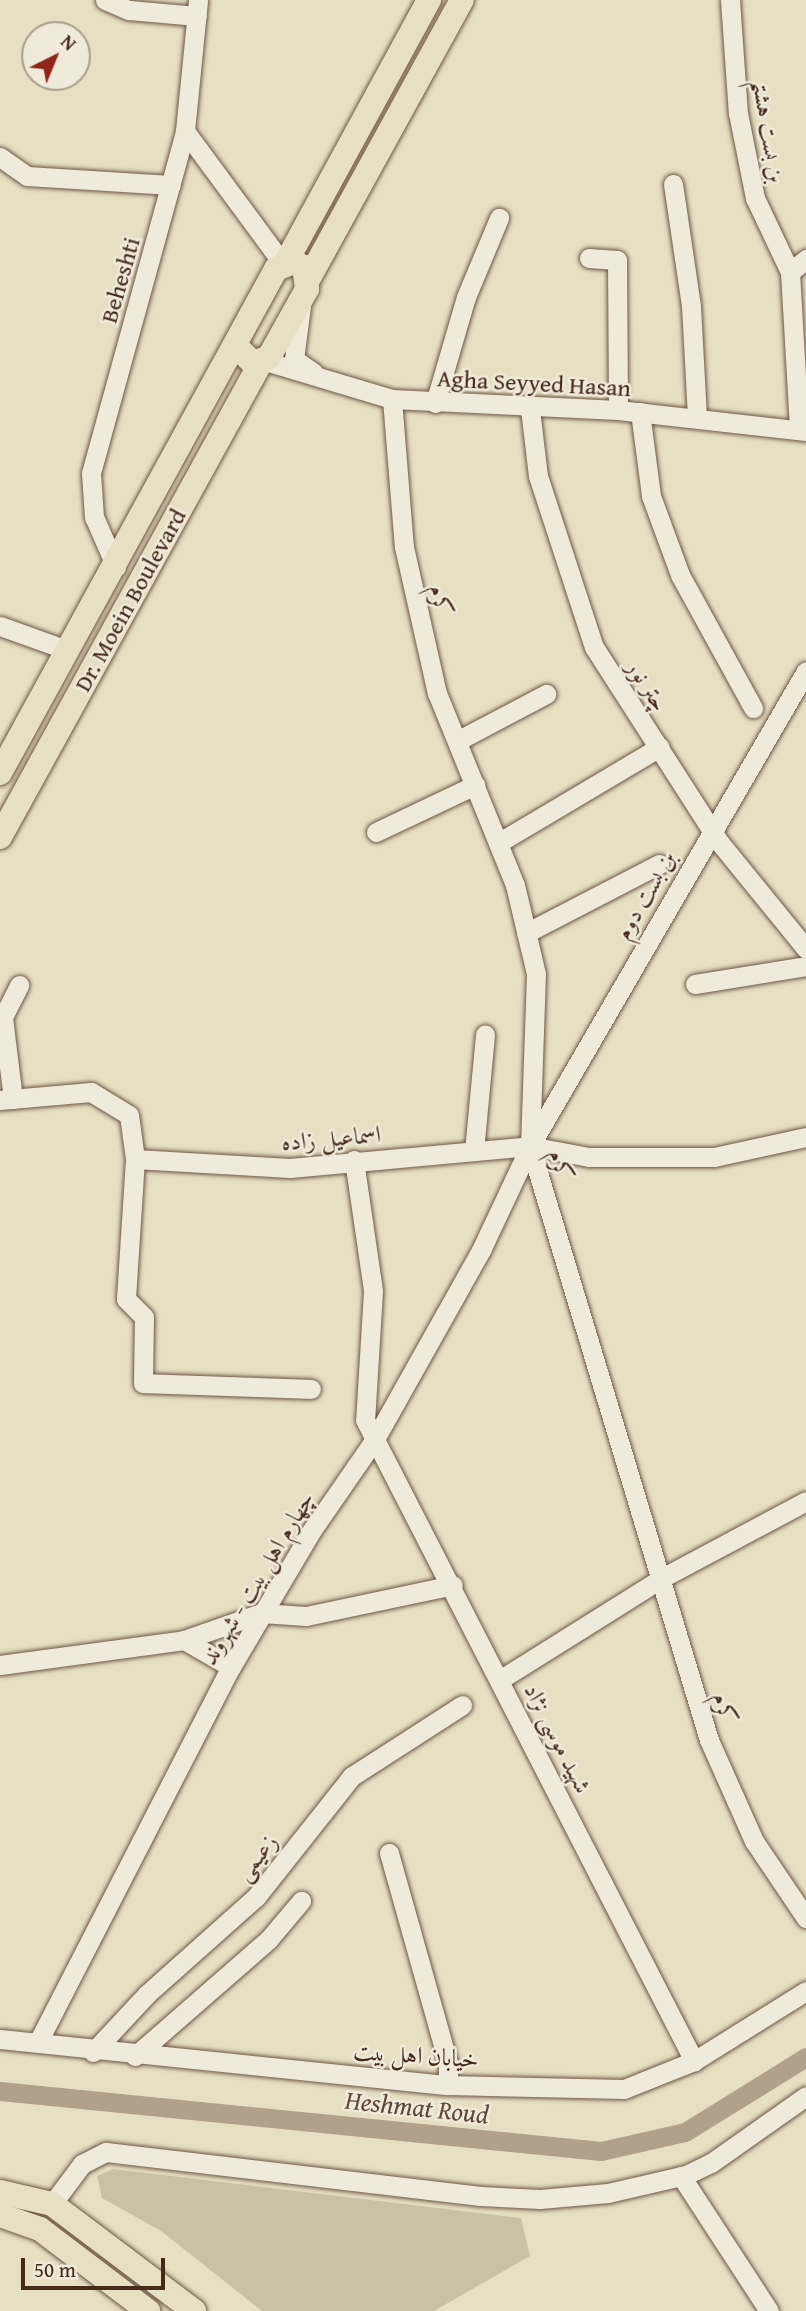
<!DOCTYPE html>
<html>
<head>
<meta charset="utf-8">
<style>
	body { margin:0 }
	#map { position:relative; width:806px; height:2311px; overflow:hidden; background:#e6dfc4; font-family:"Gentium Book Plus",Amiri,serif }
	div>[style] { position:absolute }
	.green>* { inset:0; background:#cac0a7 }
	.canal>* { height:19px; margin:-9.5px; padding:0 9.5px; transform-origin:9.5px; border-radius:9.5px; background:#afa18b }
	.roads { filter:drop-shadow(0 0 2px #6c5745) drop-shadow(0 0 2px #6c5745) }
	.minor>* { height:19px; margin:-9.5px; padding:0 9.5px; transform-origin:9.5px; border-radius:9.5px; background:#efead9 }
	.major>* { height:24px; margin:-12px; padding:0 12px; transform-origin:12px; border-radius:12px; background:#e6dfc4 }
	span { translate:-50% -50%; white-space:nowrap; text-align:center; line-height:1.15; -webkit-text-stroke:5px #efead9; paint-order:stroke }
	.street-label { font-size:24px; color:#442a1b }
	.water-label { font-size:26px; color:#5f4837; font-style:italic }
	.north { position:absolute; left:21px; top:21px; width:70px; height:70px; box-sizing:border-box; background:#efead9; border:2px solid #ab9d8d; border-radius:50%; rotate:43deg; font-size:19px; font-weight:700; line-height:28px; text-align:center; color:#442a1b }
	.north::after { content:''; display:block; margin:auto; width:24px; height:32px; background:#8f2418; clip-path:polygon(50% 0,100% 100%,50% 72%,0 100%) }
	.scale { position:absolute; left:21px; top:2258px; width:144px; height:32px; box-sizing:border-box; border:4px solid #442a1b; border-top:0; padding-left:9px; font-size:21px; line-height:24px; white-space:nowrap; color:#442a1b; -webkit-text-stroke:5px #efead9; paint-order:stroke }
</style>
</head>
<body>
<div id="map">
	<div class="green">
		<div style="clip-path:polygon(113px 2169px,521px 2218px,530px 2256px,434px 2311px,262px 2311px,161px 2231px,102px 2198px,97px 2176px)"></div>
	</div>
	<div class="canal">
		<div style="left:0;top:2091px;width:604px;rotate:5.7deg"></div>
		<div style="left:601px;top:2151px;width:86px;rotate:-12.7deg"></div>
		<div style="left:685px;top:2132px;width:142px;rotate:-31.8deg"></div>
	</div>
	<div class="roads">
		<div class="minor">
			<div style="left:105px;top:0;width:26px;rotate:23deg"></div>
			<div style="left:129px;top:10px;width:68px;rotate:5deg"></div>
			<div style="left:730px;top:0;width:113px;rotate:86deg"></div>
			<div style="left:738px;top:113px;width:87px;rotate:78.7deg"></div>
			<div style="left:755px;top:198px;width:82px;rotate:64.7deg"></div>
			<div style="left:790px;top:272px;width:158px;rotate:86.7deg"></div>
			<div style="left:185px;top:131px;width:165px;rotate:53.6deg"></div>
			<div style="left:0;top:157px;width:33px;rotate:35deg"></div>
			<div style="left:27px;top:176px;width:144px;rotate:3.6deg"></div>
			<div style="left:673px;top:184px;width:123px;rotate:81.6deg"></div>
			<div style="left:691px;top:306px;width:112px;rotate:86.9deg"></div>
			<div style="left:589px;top:258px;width:28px;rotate:4deg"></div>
			<div style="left:617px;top:260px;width:150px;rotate:89.6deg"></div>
			<div style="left:790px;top:272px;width:21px;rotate:-39deg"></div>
			<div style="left:301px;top:306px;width:53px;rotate:97.5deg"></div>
			<div style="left:294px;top:359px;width:24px;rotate:35deg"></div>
			<div style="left:265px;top:361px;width:133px;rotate:16.7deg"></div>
			<div style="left:392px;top:399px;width:226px;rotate:2.8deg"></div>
			<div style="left:618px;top:410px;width:189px;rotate:6.4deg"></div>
			<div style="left:392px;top:399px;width:148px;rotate:85.4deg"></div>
			<div style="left:404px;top:547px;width:150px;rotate:77.3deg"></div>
			<div style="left:437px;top:693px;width:207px;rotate:67.9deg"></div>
			<div style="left:515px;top:885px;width:91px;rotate:76.7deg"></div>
			<div style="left:536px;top:974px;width:172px;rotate:92deg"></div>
			<div style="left:530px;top:1146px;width:620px;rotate:73.23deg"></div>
			<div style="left:709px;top:1740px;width:111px;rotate:66deg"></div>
			<div style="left:754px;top:1841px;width:93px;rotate:56deg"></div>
			<div style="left:435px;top:403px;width:110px;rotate:-73.7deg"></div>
			<div style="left:466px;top:297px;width:86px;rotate:-67.3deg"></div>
			<div style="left:530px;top:409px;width:67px;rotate:83.2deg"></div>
			<div style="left:538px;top:476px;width:180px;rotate:71.9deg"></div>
			<div style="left:594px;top:647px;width:233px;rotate:57.3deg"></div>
			<div style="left:720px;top:843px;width:136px;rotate:50.9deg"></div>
			<div style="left:640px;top:412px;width:85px;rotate:82.5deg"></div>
			<div style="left:651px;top:496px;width:84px;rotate:69.8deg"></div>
			<div style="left:680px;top:575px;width:152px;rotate:61.2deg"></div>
			<div style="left:116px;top:567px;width:55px;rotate:-113.7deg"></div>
			<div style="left:94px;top:517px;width:44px;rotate:-93.9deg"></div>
			<div style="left:91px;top:473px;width:355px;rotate:-74.6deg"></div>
			<div style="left:185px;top:131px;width:132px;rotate:-84.3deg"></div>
			<div style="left:0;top:626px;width:71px;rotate:19.7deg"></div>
			<div style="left:457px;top:741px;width:101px;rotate:-27.8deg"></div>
			<div style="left:376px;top:832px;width:110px;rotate:-25.4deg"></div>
			<div style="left:498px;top:843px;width:188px;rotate:-30.7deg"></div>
			<div style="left:526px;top:933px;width:150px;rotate:-27.4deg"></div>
			<div style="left:695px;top:984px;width:112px;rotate:-9.2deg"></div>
			<div style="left:13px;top:1099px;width:83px;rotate:-97deg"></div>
			<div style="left:3px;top:1017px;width:36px;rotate:-63deg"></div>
			<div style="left:0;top:1100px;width:91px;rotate:-5deg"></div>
			<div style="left:91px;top:1092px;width:44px;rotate:31.2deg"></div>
			<div style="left:129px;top:1115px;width:44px;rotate:82.2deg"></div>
			<div style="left:135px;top:1159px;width:140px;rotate:93.7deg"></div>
			<div style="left:126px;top:1299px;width:25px;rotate:45deg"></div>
			<div style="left:144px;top:1317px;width:66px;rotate:90.9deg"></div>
			<div style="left:143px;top:1383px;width:168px;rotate:2deg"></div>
			<div style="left:474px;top:1151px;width:117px;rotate:-84.6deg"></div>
			<div style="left:135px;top:1159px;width:155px;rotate:3.3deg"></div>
			<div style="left:290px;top:1168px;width:241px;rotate:-5.2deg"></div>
			<div style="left:530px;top:1146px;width:60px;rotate:10.6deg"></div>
			<div style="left:589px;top:1157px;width:125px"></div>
			<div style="left:714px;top:1157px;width:94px;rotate:-12.3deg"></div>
			<div style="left:354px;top:1160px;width:132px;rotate:81.7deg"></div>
			<div style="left:373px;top:1291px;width:129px;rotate:93.5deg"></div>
			<div style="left:365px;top:1420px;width:721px;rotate:62.83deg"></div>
			<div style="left:0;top:1665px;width:186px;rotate:-7.7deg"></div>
			<div style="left:231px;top:1667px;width:54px;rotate:-150.1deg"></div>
			<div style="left:184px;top:1640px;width:82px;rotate:-19.3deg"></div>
			<div style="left:261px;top:1613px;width:45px;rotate:3.8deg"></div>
			<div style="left:306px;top:1616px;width:150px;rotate:-11.9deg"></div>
			<div style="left:501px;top:1679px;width:190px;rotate:-32.1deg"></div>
			<div style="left:662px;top:1578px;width:163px;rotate:-28.1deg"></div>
			<div style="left:389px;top:1853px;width:218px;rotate:74.3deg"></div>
			<div style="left:448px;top:2063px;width:22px;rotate:90deg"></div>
			<div style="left:0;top:2039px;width:450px;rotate:5.9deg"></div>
			<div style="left:448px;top:2085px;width:176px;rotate:1.3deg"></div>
			<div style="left:624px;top:2089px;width:75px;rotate:-21.8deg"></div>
			<div style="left:694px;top:2061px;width:132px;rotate:-32deg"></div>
			<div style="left:38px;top:2042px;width:422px;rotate:-62.8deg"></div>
			<div style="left:231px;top:1667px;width:159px;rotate:-59.4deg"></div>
			<div style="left:312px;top:1530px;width:111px;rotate:-55.3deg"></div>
			<div style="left:375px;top:1439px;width:219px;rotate:-60.7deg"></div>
			<div style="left:482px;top:1248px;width:113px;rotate:-64.8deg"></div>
			<div style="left:530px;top:1146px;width:549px;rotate:-59.84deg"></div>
			<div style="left:93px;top:2052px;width:79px;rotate:-47deg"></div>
			<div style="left:147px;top:1994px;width:146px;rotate:-41.7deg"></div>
			<div style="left:256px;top:1897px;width:154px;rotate:-51.6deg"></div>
			<div style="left:352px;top:1776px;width:131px;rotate:-32.8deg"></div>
			<div style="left:135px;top:2056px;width:178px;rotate:-41.1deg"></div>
			<div style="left:269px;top:1939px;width:50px;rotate:-49.9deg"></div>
			<div style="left:681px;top:2176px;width:161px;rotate:56.9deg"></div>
			<div style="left:52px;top:2204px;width:50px;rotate:-53.1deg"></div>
			<div style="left:82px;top:2164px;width:27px;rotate:-27deg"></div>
			<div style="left:106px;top:2152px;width:377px;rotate:6.7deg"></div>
			<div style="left:480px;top:2196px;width:60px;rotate:2.9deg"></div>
			<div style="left:540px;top:2199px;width:68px;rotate:-5deg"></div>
			<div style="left:608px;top:2193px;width:80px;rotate:-13deg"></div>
			<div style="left:686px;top:2175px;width:28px;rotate:-26deg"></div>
			<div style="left:711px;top:2163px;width:116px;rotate:-35.2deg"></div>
		</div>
		<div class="major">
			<div style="left:285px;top:264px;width:301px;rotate:-61.4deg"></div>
			<div style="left:309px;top:278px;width:317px;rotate:-61.2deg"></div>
			<div style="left:0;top:773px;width:575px;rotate:-61.29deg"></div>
			<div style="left:276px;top:269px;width:18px;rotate:-22deg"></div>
			<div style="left:293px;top:262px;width:12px;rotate:24deg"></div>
			<div style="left:304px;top:267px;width:22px;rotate:82deg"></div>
			<div style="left:307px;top:289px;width:78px;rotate:119.2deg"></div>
			<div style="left:269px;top:357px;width:17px;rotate:159deg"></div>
			<div style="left:253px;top:363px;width:21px;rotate:-135deg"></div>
			<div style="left:0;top:837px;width:542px;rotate:-61.21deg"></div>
			<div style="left:0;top:2192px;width:53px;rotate:13deg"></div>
			<div style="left:52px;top:2204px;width:178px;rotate:37deg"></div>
			<div style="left:0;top:2215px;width:42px;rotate:19.3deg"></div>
			<div style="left:40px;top:2229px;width:136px;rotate:37.2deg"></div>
		</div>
	</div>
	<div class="street-label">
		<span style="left:769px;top:131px;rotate:81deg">بن بست هشتم</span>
		<span style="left:120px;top:280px;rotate:-74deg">Beheshti</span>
		<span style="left:534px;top:383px;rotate:3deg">Agha Seyyed Hasan</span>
		<span style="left:130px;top:600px;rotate:-61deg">Dr. Moein Boulevard</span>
		<span style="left:441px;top:600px;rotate:77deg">کرم</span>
		<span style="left:648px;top:685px;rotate:57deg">چتر نور</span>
		<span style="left:645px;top:895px;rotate:-60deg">بن بست دوم</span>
		<span style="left:331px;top:1138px;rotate:-5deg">اسماعیل زاده</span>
		<span style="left:561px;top:1165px;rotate:73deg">کرم</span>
		<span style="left:257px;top:1578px;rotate:-59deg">چهارم اهل بیت - شهروند</span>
		<span style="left:725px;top:1708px;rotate:74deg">کرم</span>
		<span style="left:558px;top:1738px;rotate:63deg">شهید موسی نژاد</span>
		<span style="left:256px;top:1857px;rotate:-51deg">زعیمی</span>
		<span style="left:416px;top:2055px;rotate:4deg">خیابان اهل بیت</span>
	</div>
	<div class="water-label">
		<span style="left:417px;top:2107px;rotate:6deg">Heshmat Roud</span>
	</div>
	<div class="north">N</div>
	<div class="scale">50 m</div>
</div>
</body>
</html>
